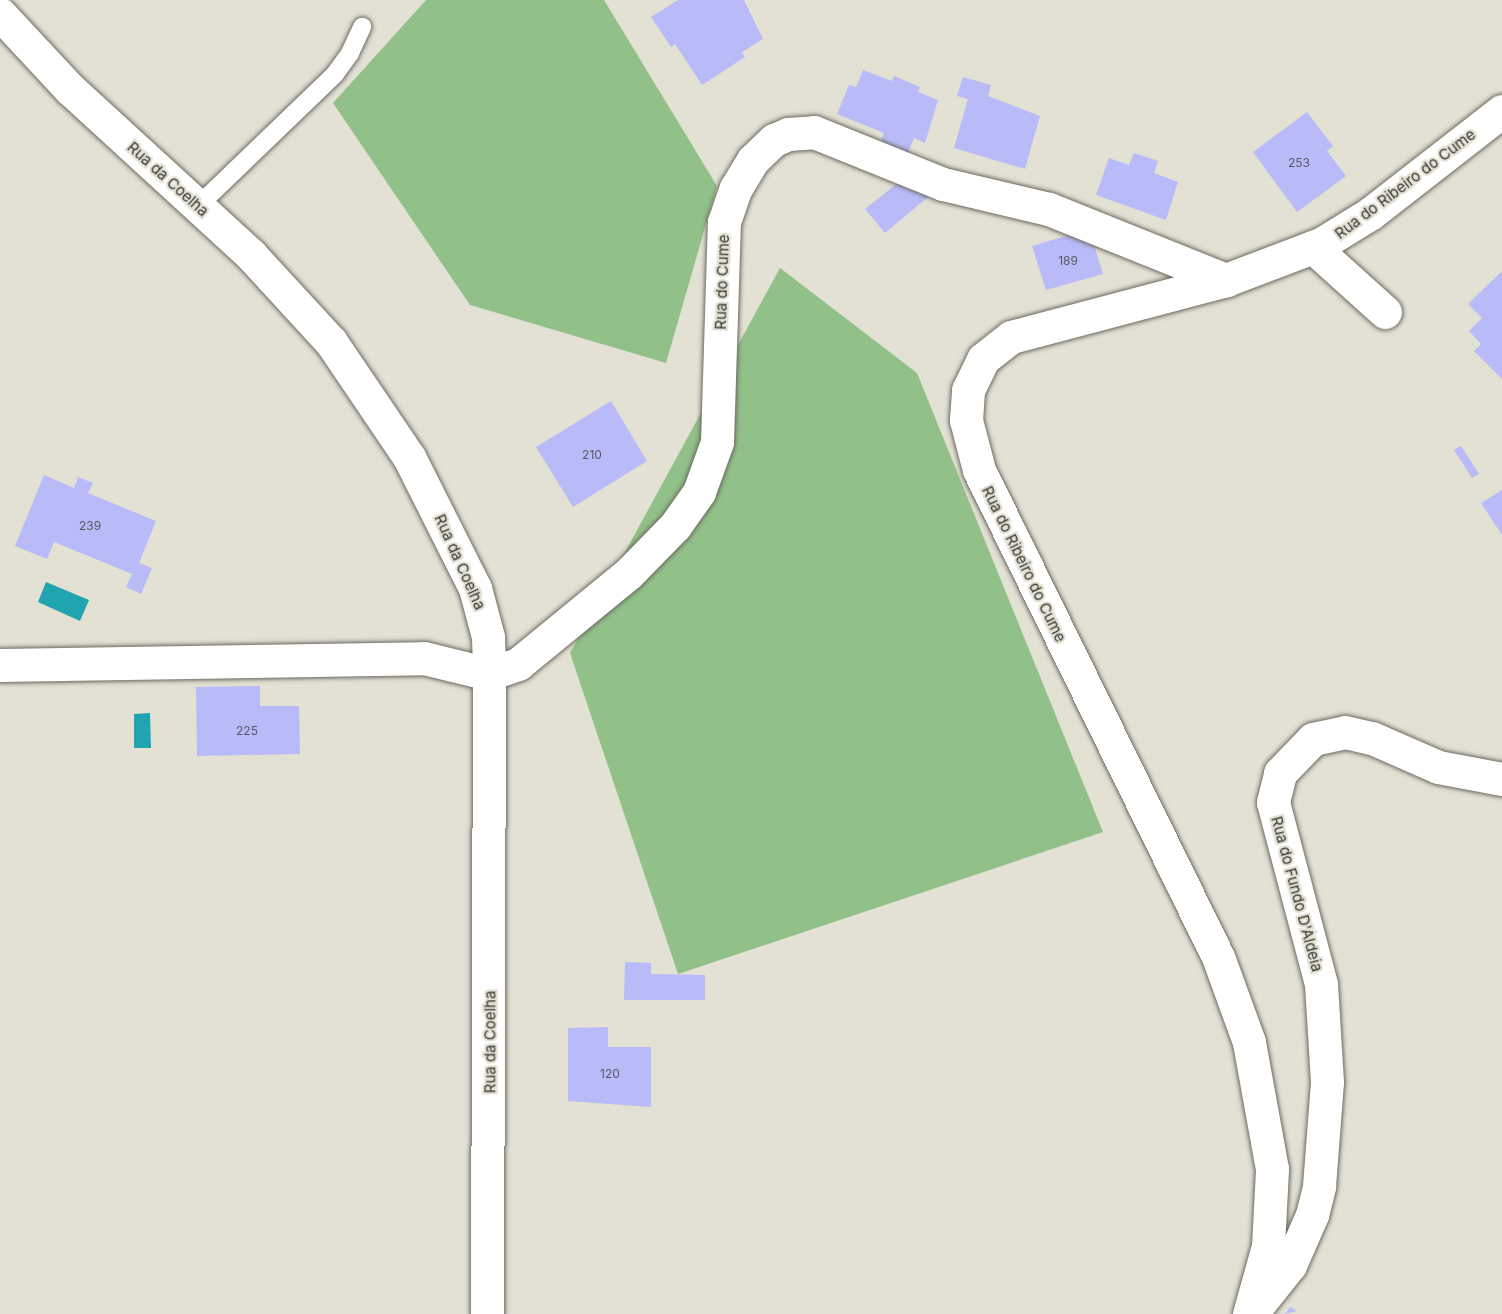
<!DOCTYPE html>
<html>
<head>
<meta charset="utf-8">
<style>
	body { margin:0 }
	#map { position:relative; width:1502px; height:1314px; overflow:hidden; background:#e3e0d4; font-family:Inter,sans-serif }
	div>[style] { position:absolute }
	.green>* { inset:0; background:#91c189 }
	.water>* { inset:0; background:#20a5b0 }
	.building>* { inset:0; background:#b8bbf8 }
	.roads { filter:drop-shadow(0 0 2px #6d6a60) drop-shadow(0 0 2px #6d6a60) }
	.service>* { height:18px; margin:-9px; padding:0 9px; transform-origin:9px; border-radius:9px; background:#fff }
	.minor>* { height:33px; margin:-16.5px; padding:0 16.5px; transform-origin:16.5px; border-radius:16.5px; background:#fff }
	.tertiary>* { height:33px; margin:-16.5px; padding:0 16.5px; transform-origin:16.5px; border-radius:16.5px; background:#fff }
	span { translate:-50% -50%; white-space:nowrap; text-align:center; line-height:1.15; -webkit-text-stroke:4.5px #e3e0d4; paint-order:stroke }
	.number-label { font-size:12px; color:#585864 }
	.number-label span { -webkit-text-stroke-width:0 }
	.street-label { font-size:15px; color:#383732 }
</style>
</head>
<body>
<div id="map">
	<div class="green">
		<div style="clip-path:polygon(426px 0,604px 0,717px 186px,666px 363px,470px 305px,333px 103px)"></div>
		<div style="clip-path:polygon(780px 268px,917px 373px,1103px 832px,678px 974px,570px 653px)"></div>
	</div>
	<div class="water">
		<div style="clip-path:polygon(46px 582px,89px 600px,80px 621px,38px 602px)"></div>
		<div style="clip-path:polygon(150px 713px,151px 748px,134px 748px,134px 714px)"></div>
	</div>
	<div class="building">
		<div style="clip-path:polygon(678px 0,744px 0,763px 39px,742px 52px,745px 57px,702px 85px,675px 44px,671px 47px,651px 17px)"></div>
		<div style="clip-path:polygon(863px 70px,892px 81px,894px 76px,920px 87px,918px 92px,938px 100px,925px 143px,914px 138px,907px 155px,880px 143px,884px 133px,837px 114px,849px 85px,856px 87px)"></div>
		<div style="clip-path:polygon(963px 77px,991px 85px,988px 96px,1040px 116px,1025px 169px,954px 148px,968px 99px,957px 96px)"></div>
		<div style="clip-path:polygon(1307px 112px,1333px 146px,1327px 151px,1346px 176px,1297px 212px,1253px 152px)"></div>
		<div style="clip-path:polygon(1134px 153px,1158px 161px,1154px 173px,1178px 182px,1166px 220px,1096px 195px,1109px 158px,1129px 165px)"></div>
		<div style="clip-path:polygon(909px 174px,939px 188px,885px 233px,865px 209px)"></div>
		<div style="clip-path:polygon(1089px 229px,1103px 274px,1046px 290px,1032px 246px)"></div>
		<div style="clip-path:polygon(1501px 272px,1502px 273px,1502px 379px,1474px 351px,1481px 344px,1469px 331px,1482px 318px,1468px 304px)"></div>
		<div style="clip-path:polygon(611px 401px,647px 461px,573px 507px,536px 447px)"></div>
		<div style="clip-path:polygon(1461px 446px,1479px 474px,1472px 478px,1454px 450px)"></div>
		<div style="clip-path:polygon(44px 475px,74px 488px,78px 477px,93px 483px,88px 493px,156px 521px,139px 563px,152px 568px,141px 594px,126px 587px,132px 574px,54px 542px,47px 559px,15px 546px)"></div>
		<div style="clip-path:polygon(1502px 490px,1502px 535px,1481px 503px)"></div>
		<div style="clip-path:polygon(260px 686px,260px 706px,299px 706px,300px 754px,197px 756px,196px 687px)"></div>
		<div style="clip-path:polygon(625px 962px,651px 963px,651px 974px,705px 975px,705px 1000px,624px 1000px)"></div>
		<div style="clip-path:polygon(608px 1027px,608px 1047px,651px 1047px,651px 1107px,568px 1101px,568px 1028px)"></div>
		<div style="clip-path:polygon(1290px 1307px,1297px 1311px,1285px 1314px)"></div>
	</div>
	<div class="roads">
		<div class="service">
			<div style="left:198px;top:206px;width:190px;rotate:-43.9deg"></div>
			<div style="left:335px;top:74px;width:26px;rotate:-54deg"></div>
			<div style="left:350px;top:53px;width:29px;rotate:-65deg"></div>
		</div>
		<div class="minor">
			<div style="left:0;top:14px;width:103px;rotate:47deg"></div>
			<div style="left:70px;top:89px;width:246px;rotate:42.5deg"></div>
			<div style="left:251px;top:255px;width:118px;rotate:47.4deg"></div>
			<div style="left:331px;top:342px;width:139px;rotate:55.9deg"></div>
			<div style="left:409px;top:457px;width:147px;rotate:63.3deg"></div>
			<div style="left:475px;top:588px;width:51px;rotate:75.1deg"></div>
			<div style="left:488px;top:637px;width:37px;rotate:88deg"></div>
			<div style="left:489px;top:674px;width:640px;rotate:90.18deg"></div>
			<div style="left:1313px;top:247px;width:97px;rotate:42.1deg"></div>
			<div style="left:0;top:665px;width:424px;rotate:-0.9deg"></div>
			<div style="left:424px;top:658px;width:67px;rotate:13.8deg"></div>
			<div style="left:489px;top:674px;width:31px;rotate:-19deg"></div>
			<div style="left:518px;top:664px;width:142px;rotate:-39.3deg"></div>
			<div style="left:628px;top:574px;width:67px;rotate:-45.6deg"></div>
			<div style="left:675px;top:526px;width:42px;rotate:-54.8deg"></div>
			<div style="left:699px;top:492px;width:53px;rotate:-70.2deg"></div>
			<div style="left:717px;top:442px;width:220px;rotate:-88.2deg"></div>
			<div style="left:724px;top:222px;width:36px;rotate:-71deg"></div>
			<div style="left:736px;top:188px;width:33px;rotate:-59deg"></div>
			<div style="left:753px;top:160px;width:29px;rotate:-44deg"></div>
			<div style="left:774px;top:140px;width:15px;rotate:-23deg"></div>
			<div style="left:788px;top:134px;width:26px;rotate:-4deg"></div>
			<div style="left:814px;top:132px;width:139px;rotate:22deg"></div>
			<div style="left:943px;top:184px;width:109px;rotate:13.3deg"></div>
			<div style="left:1049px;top:209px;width:191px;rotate:21.9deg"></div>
			<div style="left:1251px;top:1314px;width:63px;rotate:-51.5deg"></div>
			<div style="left:1290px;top:1265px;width:55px;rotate:-66.3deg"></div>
			<div style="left:1312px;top:1215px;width:30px;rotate:-76deg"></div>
			<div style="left:1319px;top:1186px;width:104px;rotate:-85.6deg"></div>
			<div style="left:1327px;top:1082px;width:98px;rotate:-93.5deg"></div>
			<div style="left:1321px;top:984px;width:188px;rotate:-104.8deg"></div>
			<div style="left:1273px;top:802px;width:30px;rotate:-76deg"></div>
			<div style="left:1280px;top:773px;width:47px;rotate:-45.9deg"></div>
			<div style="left:1313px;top:739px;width:33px;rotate:-12deg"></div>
			<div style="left:1345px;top:732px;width:28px;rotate:13deg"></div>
			<div style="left:1372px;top:738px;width:72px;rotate:23.7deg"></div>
			<div style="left:1438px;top:767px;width:65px;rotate:10.6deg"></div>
		</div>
		<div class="tertiary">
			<div style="left:1249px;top:1314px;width:71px;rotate:-74.4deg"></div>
			<div style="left:1268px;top:1246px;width:77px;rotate:-87deg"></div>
			<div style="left:1272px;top:1169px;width:129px;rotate:-100.3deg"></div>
			<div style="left:1249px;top:1042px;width:90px;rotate:-110deg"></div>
			<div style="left:1218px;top:957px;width:542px;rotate:-116.14deg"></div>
			<div style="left:979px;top:470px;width:52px;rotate:-104.6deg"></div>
			<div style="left:966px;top:420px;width:30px;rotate:-86deg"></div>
			<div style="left:968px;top:390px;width:34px;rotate:-64deg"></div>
			<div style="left:983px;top:359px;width:36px;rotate:-38deg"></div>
			<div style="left:1011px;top:337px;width:222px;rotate:-14.8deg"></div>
			<div style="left:1226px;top:280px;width:102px;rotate:-20.8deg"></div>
			<div style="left:1321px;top:244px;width:59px;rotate:-31.8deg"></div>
			<div style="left:1371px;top:213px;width:166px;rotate:-37.9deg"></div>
		</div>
	</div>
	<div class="number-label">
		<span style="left:1299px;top:163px">253</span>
		<span style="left:1068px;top:261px">189</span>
		<span style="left:592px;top:455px">210</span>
		<span style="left:90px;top:526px">239</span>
		<span style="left:247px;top:731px">225</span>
		<span style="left:610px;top:1074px">120</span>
	</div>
	<div class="street-label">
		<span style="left:168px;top:179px;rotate:42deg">Rua da Coelha</span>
		<span style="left:1405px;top:184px;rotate:-37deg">Rua do Ribeiro do Cume</span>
		<span style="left:722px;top:282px;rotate:-88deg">Rua do Cume</span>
		<span style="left:460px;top:562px;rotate:66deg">Rua da Coelha</span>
		<span style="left:1024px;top:564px;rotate:64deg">Rua do Ribeiro do Cume</span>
		<span style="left:1297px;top:894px;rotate:75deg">Rua do Fundo D'Aldeia</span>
		<span style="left:490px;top:1042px;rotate:-90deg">Rua da Coelha</span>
	</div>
</div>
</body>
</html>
